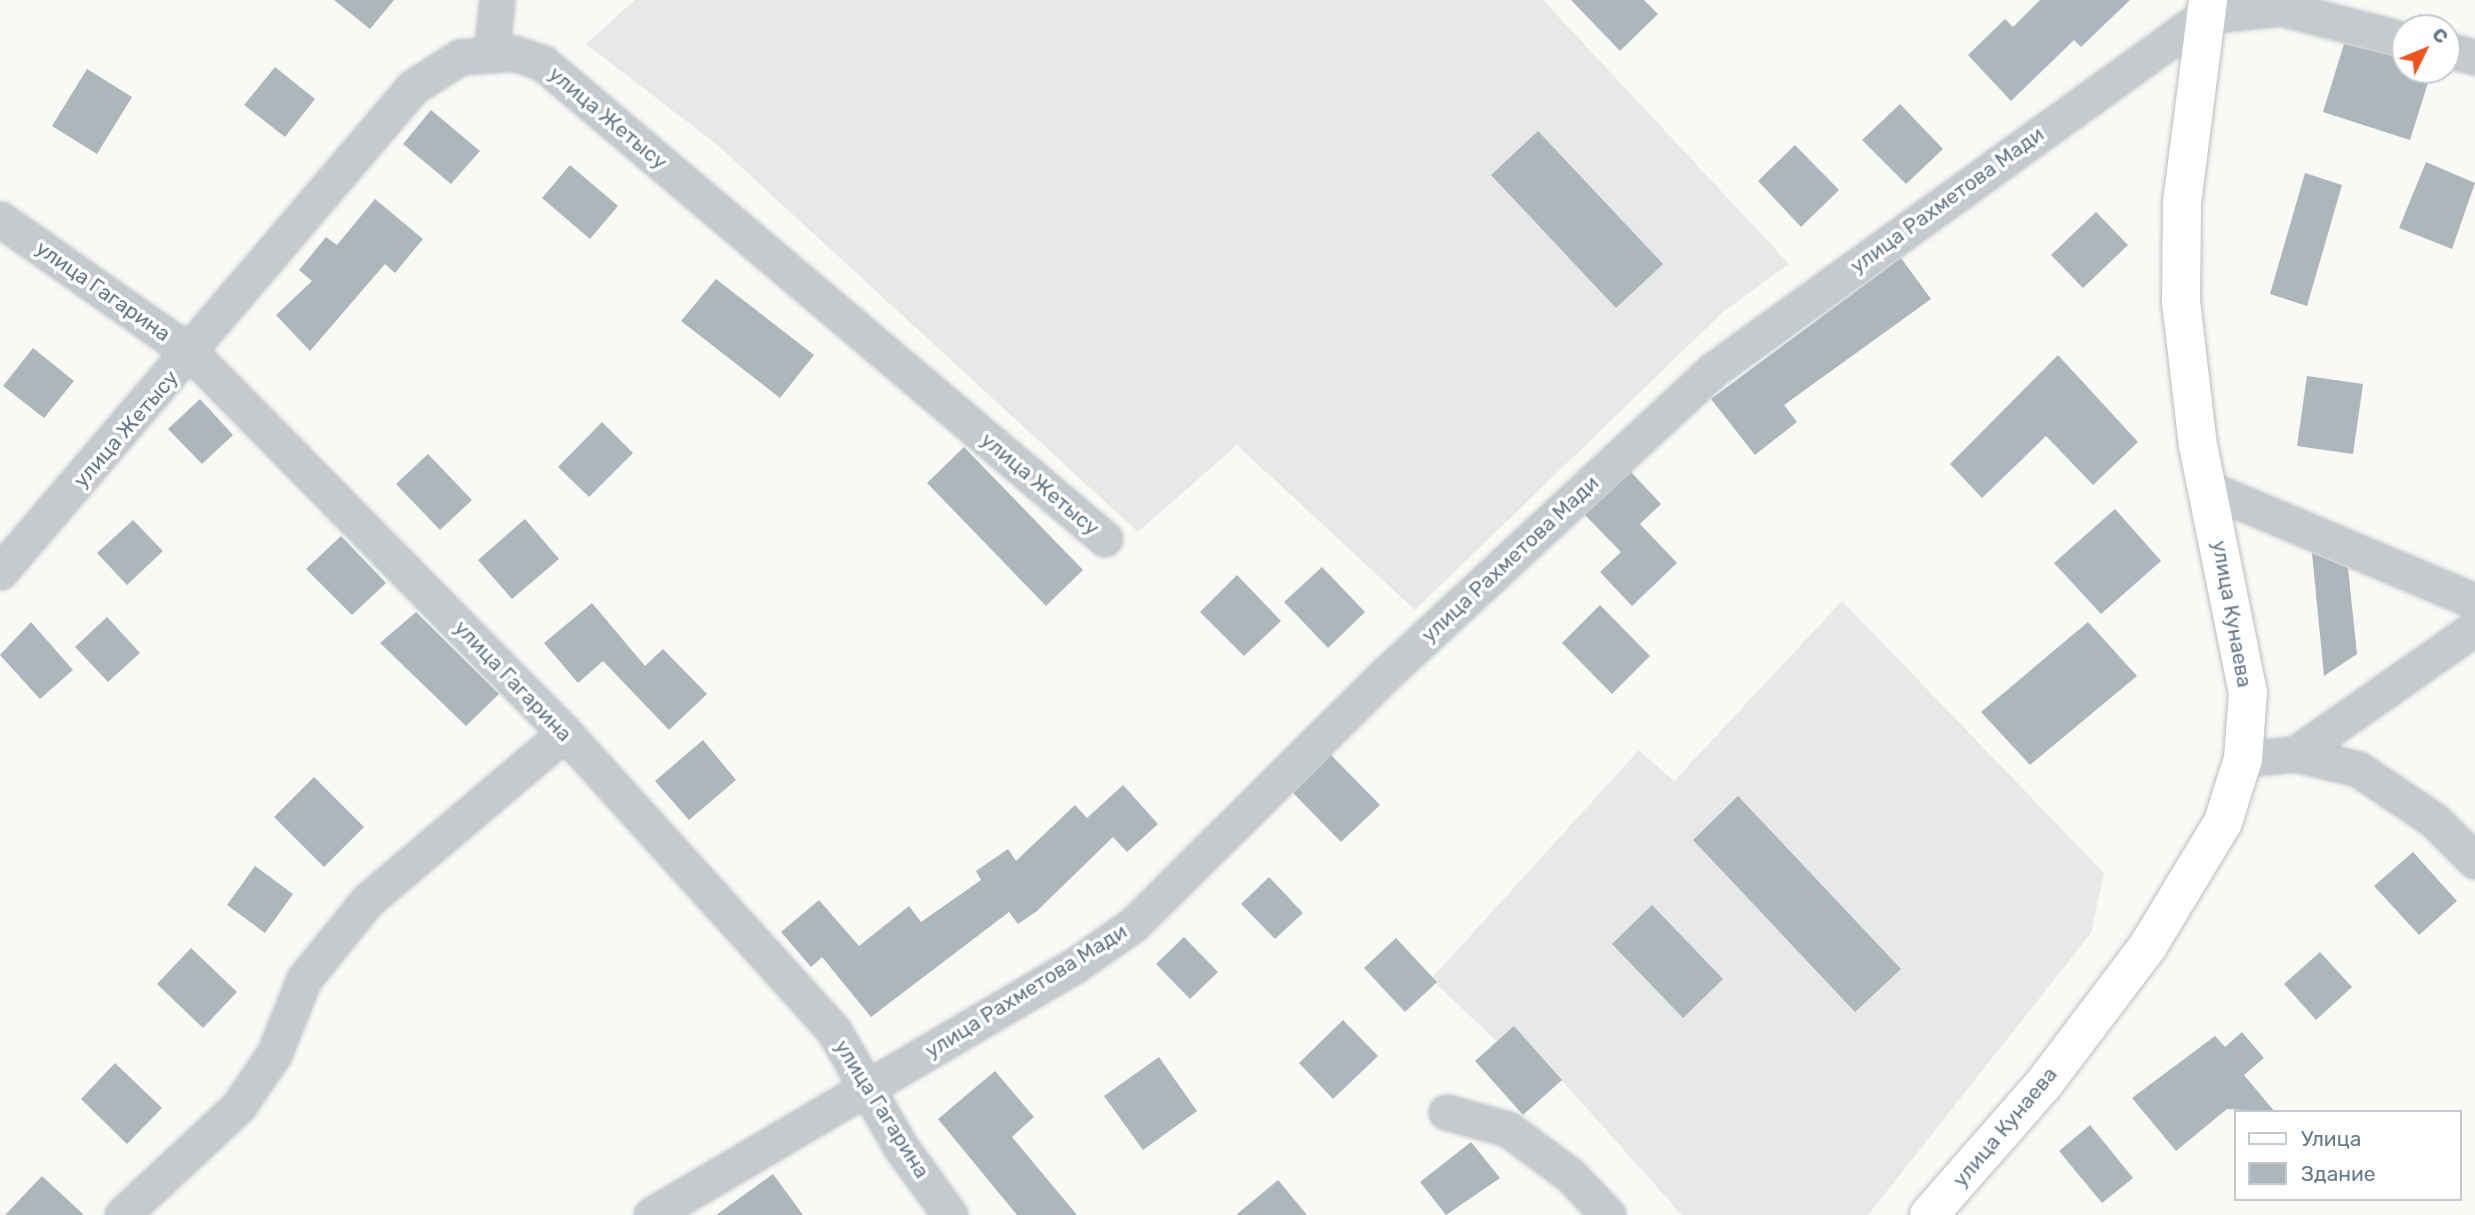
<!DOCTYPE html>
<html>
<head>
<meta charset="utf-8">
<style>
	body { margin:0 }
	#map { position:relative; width:2475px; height:1215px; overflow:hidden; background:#f9f9f6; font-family:Rubik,sans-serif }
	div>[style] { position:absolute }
	.built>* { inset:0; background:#e7e8e7 }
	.building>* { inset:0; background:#adb6bb }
	.roads { filter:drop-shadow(0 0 2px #b8bec2) drop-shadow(0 0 2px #b8bec2) }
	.street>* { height:33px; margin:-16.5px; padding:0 16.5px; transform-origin:16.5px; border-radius:16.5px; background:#c6cace }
	.secondary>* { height:38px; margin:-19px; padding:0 19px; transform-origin:19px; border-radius:19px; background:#fff }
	span { translate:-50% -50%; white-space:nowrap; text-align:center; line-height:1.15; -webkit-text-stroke:7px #fff; paint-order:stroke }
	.street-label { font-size:21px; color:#667989 }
	.legend { position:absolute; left:2234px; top:1110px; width:228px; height:91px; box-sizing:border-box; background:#fff; border:2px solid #c2c9d0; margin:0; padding:9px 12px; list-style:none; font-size:21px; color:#667989 }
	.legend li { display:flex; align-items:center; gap:14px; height:35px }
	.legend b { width:35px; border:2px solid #c2c9d0 }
	.north { position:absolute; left:2391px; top:14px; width:70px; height:70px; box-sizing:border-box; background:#fff; border:2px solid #c2c9d0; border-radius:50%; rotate:47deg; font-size:19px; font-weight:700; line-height:28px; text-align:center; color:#667989 }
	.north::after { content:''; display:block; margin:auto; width:24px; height:32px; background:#ee5221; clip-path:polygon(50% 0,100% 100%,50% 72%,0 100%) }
</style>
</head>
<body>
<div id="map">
	<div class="built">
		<div style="clip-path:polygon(635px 0,1543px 0,1789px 264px,1724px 311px,1415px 610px,1237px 445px,1138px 532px,715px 143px,586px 44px)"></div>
		<div style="clip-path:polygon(1842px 601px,2104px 873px,2091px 933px,1868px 1215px,1682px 1215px,1522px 1036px,1509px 1053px,1431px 979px,1639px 750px,1674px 781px)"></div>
	</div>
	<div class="building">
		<div style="clip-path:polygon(334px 0,394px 0,370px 29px)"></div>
		<div style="clip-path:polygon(1571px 0,1644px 0,1658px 14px,1620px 51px)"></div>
		<div style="clip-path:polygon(2040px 0,2130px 0,2081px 47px,2074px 40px,2011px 101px,1968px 55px,2005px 19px,2013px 27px)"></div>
		<div style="clip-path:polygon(2344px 44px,2405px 59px,2405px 70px,2432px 70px,2410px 140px,2323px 112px)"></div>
		<div style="clip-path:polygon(275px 67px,315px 99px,285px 137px,244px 105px)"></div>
		<div style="clip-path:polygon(87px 69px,132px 97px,97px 154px,52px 126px)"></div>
		<div style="clip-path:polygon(1900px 104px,1943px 149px,1906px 184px,1862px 140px)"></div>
		<div style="clip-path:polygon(431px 110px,480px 151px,451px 184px,403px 144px)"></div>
		<div style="clip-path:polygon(1538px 131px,1663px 264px,1616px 308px,1491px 175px)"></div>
		<div style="clip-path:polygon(1795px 145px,1839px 190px,1801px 227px,1758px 181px)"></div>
		<div style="clip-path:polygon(2426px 162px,2475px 183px,2452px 249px,2399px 228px)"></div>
		<div style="clip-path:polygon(570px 165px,618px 206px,590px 239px,542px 198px)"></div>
		<div style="clip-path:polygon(2305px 173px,2342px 185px,2307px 306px,2270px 294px)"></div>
		<div style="clip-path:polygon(375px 199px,423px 239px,395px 273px,385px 264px,310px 351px,276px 315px,312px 281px,299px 270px,326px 237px,337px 245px)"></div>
		<div style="clip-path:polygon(2096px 212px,2128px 245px,2083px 288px,2051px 255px)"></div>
		<div style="clip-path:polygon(1901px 258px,1931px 299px,1784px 405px,1797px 422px,1755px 455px,1711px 399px)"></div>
		<div style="clip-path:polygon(716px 279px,814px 355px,780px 398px,681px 321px)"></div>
		<div style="clip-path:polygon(33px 348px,74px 381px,44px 418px,3px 386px)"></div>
		<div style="clip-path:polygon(2058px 355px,2138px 442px,2093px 485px,2046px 436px,1982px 498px,1950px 464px)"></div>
		<div style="clip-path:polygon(2307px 376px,2363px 384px,2353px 454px,2297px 446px)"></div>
		<div style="clip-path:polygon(200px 399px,233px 435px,202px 464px,168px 429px)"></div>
		<div style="clip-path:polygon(602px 422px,633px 453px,589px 497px,558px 467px)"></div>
		<div style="clip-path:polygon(964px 447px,1083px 570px,1046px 606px,927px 483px)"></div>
		<div style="clip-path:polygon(428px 454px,472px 500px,440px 530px,396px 484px)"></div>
		<div style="clip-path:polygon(1631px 472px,1661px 504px,1640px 524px,1677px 563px,1632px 606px,1600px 572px,1621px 552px,1585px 515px)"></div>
		<div style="clip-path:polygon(2115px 509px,2161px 561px,2101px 614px,2054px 563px)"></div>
		<div style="clip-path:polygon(525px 519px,559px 559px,512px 599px,478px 560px)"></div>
		<div style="clip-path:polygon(133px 520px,163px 551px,127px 585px,97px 553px)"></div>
		<div style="clip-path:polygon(341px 536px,386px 583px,352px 615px,306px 569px)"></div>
		<div style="clip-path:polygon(2312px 553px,2348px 568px,2357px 654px,2324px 676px)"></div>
		<div style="clip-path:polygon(1322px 567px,1365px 612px,1328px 648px,1284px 602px)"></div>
		<div style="clip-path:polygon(1237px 575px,1281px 621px,1244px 656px,1200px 612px)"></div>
		<div style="clip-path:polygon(592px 603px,645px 666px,663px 649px,707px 694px,669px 730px,603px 661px,578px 683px,544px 643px)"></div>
		<div style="clip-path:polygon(1600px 605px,1650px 656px,1612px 694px,1562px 643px)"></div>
		<div style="clip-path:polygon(416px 612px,499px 694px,466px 726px,380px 643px)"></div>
		<div style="clip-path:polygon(107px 617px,140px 653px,108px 682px,75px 647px)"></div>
		<div style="clip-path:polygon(31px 622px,73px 670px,40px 699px,0 655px)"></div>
		<div style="clip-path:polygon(2088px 622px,2137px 676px,2030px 765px,1981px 712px)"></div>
		<div style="clip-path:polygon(703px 740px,736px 780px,689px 820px,655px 781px)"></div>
		<div style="clip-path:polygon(1331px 755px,1380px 805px,1341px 842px,1293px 793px)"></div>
		<div style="clip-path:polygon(314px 777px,364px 827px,324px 867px,274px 817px)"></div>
		<div style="clip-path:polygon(1123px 785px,1158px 824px,1127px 852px,1113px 837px,1037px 911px,1018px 924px,1009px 912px,871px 1017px,822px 957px,811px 967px,781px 932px,819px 900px,859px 946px,909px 906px,921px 922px,981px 880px,976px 871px,1008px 849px,1016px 861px,1075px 805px,1087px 818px)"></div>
		<div style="clip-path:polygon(1738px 796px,1901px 969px,1855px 1012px,1693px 840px)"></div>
		<div style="clip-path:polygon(2413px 852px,2457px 901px,2419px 935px,2374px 886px)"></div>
		<div style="clip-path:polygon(255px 866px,293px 894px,265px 933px,227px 905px)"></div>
		<div style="clip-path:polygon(1269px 877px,1303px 913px,1275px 939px,1241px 904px)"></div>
		<div style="clip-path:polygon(1652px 905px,1723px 979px,1683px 1018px,1612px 944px)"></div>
		<div style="clip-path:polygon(1184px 937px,1218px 972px,1190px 999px,1156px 964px)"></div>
		<div style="clip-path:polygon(1396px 938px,1437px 982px,1405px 1012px,1364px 968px)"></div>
		<div style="clip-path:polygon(191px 948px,237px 992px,203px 1028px,157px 984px)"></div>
		<div style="clip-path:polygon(2320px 952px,2352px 987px,2316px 1020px,2284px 984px)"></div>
		<div style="clip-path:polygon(1343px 1020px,1378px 1056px,1333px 1099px,1299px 1063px)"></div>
		<div style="clip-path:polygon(1514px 1026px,1562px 1080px,1523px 1115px,1475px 1061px)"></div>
		<div style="clip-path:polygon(2242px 1032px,2264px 1058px,2244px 1075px,2275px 1112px,2227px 1109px,2176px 1151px,2132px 1098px,2215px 1036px,2225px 1047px)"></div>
		<div style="clip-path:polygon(1159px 1057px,1197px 1111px,1143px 1150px,1104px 1096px)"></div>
		<div style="clip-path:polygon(115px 1063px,162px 1108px,127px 1144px,81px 1099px)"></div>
		<div style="clip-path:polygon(995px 1071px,1034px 1117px,1012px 1137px,1077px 1215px,1017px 1215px,938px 1119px)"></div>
		<div style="clip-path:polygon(2090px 1125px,2133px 1178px,2102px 1203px,2059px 1151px)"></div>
		<div style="clip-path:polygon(1471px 1142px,1500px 1178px,1446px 1215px,1420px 1182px)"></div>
		<div style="clip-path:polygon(773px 1174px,803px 1215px,716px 1215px)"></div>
		<div style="clip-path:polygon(42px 1176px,84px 1215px,5px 1215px)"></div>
		<div style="clip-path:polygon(1278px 1180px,1307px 1215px,1236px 1215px)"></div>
	</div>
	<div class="roads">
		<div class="street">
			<div style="left:2447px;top:50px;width:29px;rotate:14deg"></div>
			<div style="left:491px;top:55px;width:55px;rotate:-83.8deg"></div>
			<div style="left:0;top:219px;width:235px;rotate:35.1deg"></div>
			<div style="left:192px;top:354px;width:532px;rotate:45.46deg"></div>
			<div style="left:565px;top:733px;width:401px;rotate:47.9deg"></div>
			<div style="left:834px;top:1031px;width:133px;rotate:60.1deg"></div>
			<div style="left:900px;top:1146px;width:85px;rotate:54.1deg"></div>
			<div style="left:2207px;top:488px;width:291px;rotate:22.9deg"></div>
			<div style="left:0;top:572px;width:637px;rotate:-49.58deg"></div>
			<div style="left:413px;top:87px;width:56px;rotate:-32.6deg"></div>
			<div style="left:460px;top:57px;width:54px;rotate:-4.2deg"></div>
			<div style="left:514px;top:53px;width:31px;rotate:19deg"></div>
			<div style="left:543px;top:63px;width:736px;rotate:40.26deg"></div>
			<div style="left:2295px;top:754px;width:220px;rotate:-35deg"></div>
			<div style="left:2243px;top:759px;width:52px;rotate:-5.5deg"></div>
			<div style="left:2295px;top:754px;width:65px;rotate:13.4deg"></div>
			<div style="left:2358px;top:769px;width:92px;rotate:33.9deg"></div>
			<div style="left:2434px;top:820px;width:58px;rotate:45deg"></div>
			<div style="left:1446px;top:1112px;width:64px;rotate:15.3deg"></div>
			<div style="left:1508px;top:1129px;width:77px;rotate:36.6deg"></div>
			<div style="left:1570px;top:1175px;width:55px;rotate:46.5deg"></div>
			<div style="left:122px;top:1215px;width:158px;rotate:-43deg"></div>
			<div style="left:238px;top:1107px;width:64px;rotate:-55.8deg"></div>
			<div style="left:274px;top:1054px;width:81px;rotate:-68.2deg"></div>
			<div style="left:304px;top:979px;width:102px;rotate:-51deg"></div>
			<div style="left:368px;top:900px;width:258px;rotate:-40.3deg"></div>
			<div style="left:651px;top:1215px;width:491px;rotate:-30.5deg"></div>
			<div style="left:1074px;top:966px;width:73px;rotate:-35deg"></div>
			<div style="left:1134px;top:924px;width:356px;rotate:-44.8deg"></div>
			<div style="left:1387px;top:673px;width:445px;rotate:-42.9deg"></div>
			<div style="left:1713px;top:370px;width:605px;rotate:-35.79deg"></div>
			<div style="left:2204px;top:16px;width:77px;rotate:-5.9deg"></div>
			<div style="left:2281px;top:8px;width:128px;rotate:14.5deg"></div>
		</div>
		<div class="secondary">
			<div style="left:1929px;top:1215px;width:173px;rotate:-48.8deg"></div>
			<div style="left:2043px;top:1085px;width:174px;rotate:-52.9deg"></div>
			<div style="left:2148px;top:946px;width:145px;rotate:-58.8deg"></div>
			<div style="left:2223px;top:822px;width:66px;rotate:-72.4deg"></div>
			<div style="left:2243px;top:759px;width:66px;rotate:-85.7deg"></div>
			<div style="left:2248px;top:693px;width:252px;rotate:-101.4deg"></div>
			<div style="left:2198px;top:446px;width:145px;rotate:-96.7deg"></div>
			<div style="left:2181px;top:302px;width:99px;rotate:-89.4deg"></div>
			<div style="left:2182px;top:203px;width:205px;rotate:-82.7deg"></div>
		</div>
	</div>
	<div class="street-label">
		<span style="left:608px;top:118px;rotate:40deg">улица Жетысу</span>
		<span style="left:1947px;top:200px;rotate:-36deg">улица Рахметова Мади</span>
		<span style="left:103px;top:291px;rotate:35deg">улица Гагарина</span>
		<span style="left:126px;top:429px;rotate:-49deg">улица Жетысу</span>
		<span style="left:1040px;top:484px;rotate:40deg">улица Жетысу</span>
		<span style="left:1510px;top:559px;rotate:-43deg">улица Рахметова Мади</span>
		<span style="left:2232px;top:614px;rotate:80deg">улица Кунаева</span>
		<span style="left:513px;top:681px;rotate:46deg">улица Гагарина</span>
		<span style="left:1026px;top:991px;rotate:-32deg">улица Рахметова Мади</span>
		<span style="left:882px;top:1109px;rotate:58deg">улица Гагарина</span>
		<span style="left:2005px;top:1127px;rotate:-50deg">улица Кунаева</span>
	</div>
	<ul class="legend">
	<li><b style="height:9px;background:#fff"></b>Улица</li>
	<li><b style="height:19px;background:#adb6bb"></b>Здание</li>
	</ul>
	<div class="north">С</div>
</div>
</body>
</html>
